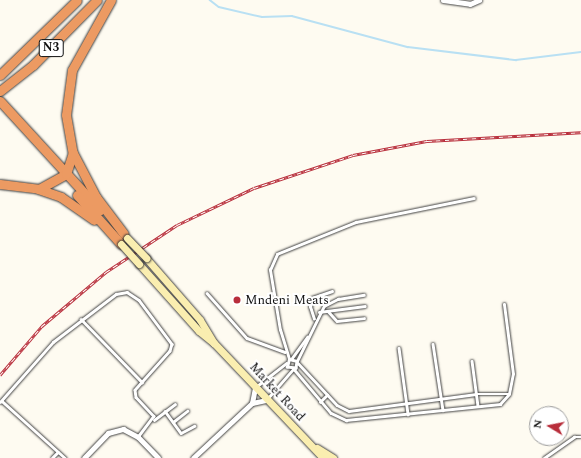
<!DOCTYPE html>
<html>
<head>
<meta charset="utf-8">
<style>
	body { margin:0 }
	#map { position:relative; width:581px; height:458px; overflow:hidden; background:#fefbf1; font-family:Spectral,serif }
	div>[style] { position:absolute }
	.stream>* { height:1.5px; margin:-0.75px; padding:0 0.75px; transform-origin:0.75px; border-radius:0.75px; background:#b9e0f3 }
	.roads { filter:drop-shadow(0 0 1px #424242) drop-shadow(0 0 1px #424242) }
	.lane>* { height:2.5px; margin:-1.25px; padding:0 1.25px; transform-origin:1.25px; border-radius:1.25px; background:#fff }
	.street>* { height:5px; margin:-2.5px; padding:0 2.5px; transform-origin:2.5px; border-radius:2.5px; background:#fff }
	.secondary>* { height:7px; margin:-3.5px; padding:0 3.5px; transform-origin:3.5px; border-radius:3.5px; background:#faeeb0 }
	.highway>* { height:9px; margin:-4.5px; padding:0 4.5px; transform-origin:4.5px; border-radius:4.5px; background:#ec9a62 }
	.rail>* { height:3px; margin-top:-1.5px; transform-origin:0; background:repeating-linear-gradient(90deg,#fff 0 4.5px,#b82e3b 0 9px); box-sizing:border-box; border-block:1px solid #b82e3b }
	.bridges { filter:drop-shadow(0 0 1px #313131) drop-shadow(0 0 1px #313131) }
	.secondary-bridge>* { height:7px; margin:-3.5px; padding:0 3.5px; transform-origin:3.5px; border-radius:3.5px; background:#faeeb0 }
	.dots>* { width:11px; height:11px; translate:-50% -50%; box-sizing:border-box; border:2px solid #fff; border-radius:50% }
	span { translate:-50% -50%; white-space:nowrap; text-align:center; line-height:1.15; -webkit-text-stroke:4px #fff; paint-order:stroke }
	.shield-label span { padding:1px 3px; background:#fff; border:1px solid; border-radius:3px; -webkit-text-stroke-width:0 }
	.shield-label { font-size:12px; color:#0f0f0f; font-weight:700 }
	.poi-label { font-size:13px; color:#0f0f0f }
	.left { translate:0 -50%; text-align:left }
	.street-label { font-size:13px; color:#0f0f0f }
	.north { position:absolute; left:529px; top:406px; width:40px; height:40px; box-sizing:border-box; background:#fff; border:1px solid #9f9f9f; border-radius:50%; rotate:280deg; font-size:11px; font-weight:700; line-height:16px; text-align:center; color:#0f0f0f }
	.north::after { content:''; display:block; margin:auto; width:14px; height:18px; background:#b82e3b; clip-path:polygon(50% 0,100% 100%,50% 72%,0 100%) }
</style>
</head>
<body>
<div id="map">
	<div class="stream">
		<div style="left:210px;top:0;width:11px;rotate:38deg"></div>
		<div style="left:219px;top:7px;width:44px;rotate:13.1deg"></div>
		<div style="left:262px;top:17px;width:30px;rotate:-2deg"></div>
		<div style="left:292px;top:16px;width:120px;rotate:15deg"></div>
		<div style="left:408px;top:47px;width:109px;rotate:6.9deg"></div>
		<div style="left:516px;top:60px;width:65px;rotate:-7deg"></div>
	</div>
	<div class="roads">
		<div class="lane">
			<div style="left:207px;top:293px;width:60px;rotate:48.4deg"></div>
			<div style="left:247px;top:338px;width:40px;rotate:20.2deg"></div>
			<div style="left:328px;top:311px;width:13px;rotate:48deg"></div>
			<div style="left:337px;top:321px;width:27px;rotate:-6deg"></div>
			<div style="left:319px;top:312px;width:46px;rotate:-7.4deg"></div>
			<div style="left:81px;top:319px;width:88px;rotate:45.9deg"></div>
			<div style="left:314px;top:319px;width:13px;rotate:-108deg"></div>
			<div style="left:310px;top:307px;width:9px;rotate:-77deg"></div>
			<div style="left:312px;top:298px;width:21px;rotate:-19deg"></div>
			<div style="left:433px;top:344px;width:67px;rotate:81.4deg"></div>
			<div style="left:399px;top:348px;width:67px;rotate:82.2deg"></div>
			<div style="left:292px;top:358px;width:26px;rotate:-54deg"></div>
			<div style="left:289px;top:359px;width:8px;rotate:14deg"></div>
			<div style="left:297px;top:361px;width:7px;rotate:98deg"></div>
			<div style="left:296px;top:368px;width:9px;rotate:-174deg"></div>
			<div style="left:287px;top:367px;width:8px;rotate:-76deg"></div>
			<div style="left:289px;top:359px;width:30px;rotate:-107deg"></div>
			<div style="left:280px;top:330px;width:61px;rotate:-99.5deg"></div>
			<div style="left:270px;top:270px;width:17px;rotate:-66deg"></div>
			<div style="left:277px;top:254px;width:85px;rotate:-22.1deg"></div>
			<div style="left:356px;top:222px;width:120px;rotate:-11.5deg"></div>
			<div style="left:297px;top:361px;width:61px;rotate:-63.9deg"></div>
			<div style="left:324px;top:306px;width:16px;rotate:-27deg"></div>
			<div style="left:338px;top:299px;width:26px;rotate:-9deg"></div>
			<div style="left:472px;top:361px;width:45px;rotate:82.4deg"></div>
			<div style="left:298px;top:363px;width:57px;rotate:47.1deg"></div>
			<div style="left:337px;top:405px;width:13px;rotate:27deg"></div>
			<div style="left:349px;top:411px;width:128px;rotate:-7.6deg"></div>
			<div style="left:476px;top:394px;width:33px"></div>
			<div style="left:294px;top:369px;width:57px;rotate:49.9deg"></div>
			<div style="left:331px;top:413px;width:17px;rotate:25deg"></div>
			<div style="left:346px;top:420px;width:155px;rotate:-5.9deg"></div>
			<div style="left:500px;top:404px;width:13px;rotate:-48deg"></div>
			<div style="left:509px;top:394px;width:20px;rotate:-79deg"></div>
			<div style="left:513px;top:374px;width:70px;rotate:-97.4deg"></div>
			<div style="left:257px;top:386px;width:37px;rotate:-38deg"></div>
			<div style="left:268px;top:398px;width:37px;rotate:-49deg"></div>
			<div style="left:2px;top:401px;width:85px;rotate:42.1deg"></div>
			<div style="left:0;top:402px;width:80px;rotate:-48.5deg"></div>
			<div style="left:53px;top:342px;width:79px;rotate:-37.3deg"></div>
			<div style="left:116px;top:294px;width:11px;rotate:-10deg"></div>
			<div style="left:127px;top:292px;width:14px;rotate:34deg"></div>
			<div style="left:139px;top:300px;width:55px;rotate:53.1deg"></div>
			<div style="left:172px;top:344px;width:7px;rotate:106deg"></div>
			<div style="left:170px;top:351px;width:52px;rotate:131.9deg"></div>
			<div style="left:135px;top:390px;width:7px;rotate:82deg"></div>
			<div style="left:136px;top:397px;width:26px;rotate:47deg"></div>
			<div style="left:154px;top:416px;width:26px;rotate:127deg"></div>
			<div style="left:320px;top:402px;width:10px;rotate:-45deg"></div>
			<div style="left:165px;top:411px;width:27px;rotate:54deg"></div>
			<div style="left:181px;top:433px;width:15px;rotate:-28deg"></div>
			<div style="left:154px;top:420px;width:26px;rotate:-37deg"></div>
			<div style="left:173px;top:422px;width:18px;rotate:-38deg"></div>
			<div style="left:52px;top:458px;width:8px;rotate:-45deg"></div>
			<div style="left:544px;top:458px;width:37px;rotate:-35deg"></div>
			<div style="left:574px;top:437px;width:7px"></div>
		</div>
		<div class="street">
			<div style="left:443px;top:0;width:27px;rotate:8deg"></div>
			<div style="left:470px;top:4px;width:10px;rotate:-24deg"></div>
			<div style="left:252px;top:403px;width:15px;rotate:-79deg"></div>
			<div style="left:84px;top:458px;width:35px;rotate:-46deg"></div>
			<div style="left:108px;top:433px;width:16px;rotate:-15deg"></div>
			<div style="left:123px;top:429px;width:17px;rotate:28deg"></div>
			<div style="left:138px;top:437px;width:29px;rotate:46deg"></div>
			<div style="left:193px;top:458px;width:81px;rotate:-43deg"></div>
			<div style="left:252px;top:403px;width:14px;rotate:-12deg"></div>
		</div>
		<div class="secondary">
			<div style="left:146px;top:258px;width:82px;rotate:48.9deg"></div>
			<div style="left:200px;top:320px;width:27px;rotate:59deg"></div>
			<div style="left:139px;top:264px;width:90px;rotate:48.2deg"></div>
			<div style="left:199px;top:331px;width:19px;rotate:39deg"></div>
			<div style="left:214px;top:343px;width:158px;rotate:46.5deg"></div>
			<div style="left:317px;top:448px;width:19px;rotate:32deg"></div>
		</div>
		<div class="highway">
			<div style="left:111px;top:0;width:80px;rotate:119.1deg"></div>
			<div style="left:72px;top:70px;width:45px;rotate:97.6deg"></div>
			<div style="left:66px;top:115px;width:39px;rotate:80deg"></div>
			<div style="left:73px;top:153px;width:50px;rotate:62.4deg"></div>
			<div style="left:96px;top:197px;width:46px;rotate:52.9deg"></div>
			<div style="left:0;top:75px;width:107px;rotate:-44.2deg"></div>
			<div style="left:0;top:91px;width:42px;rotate:-38.2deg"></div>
			<div style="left:33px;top:65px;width:91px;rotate:-45.4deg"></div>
			<div style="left:0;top:101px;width:148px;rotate:47.5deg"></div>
			<div style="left:0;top:184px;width:38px;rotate:7deg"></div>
			<div style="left:38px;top:189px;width:24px;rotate:19deg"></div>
			<div style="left:61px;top:197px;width:40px;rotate:34.9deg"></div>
			<div style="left:39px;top:189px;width:31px;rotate:-29deg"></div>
			<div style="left:66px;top:174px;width:22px;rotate:-72deg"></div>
			<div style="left:77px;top:195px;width:66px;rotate:48.1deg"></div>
		</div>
	</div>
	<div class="rail">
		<div style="left:0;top:375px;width:65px;rotate:-49.4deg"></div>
		<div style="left:42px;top:326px;width:84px;rotate:-40.2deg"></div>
		<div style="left:106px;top:272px;width:85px;rotate:-33.5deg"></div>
		<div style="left:177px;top:225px;width:85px;rotate:-25.7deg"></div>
		<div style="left:254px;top:188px;width:104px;rotate:-18.4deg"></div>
		<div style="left:353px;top:155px;width:75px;rotate:-10.7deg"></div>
		<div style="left:427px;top:141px;width:154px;rotate:-3.3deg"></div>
	</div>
	<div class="bridges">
		<div class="secondary-bridge">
			<div style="left:127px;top:238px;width:28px;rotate:46deg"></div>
			<div style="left:121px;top:244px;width:27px;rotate:48deg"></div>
		</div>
	</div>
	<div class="dots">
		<div style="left:237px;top:300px;background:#b82e3b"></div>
	</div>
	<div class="shield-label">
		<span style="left:51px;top:48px">N3</span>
	</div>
	<div class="poi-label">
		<span class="left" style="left:245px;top:300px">Mndeni Meats</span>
	</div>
	<div class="street-label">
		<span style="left:277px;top:392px;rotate:47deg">Market Road</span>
	</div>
	<div class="north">N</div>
</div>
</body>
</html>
